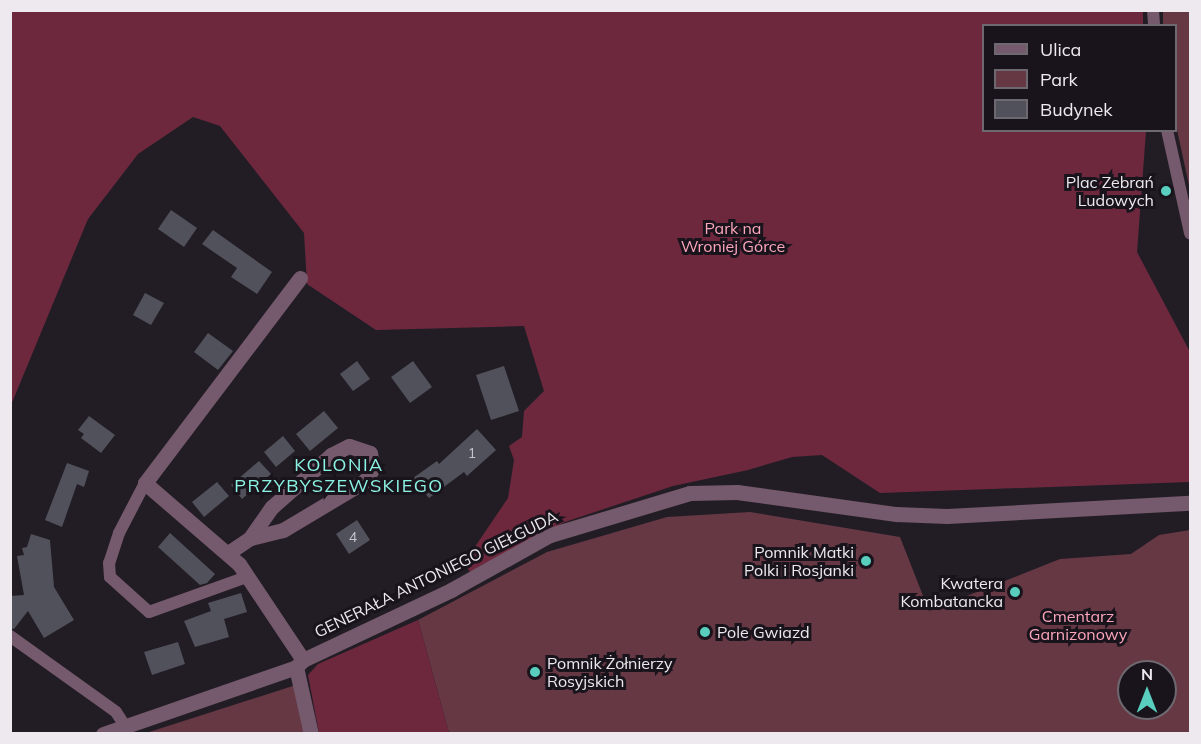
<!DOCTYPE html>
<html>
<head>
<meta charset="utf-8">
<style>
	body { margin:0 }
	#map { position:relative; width:1201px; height:744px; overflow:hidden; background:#221d25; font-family:Mulish,sans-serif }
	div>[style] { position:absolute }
	.green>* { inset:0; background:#653844 }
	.forest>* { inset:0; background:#6e283e }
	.building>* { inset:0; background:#51515b }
	.lane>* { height:12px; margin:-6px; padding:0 6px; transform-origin:6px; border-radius:6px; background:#75596c }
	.street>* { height:15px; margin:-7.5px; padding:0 7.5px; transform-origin:7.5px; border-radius:7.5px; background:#75596c }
	.dots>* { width:16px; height:16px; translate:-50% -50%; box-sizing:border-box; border:3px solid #19141c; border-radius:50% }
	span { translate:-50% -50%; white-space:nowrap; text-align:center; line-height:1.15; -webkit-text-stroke:6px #19141c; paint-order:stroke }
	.number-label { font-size:14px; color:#c6c3ca }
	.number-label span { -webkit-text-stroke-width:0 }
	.poi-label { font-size:16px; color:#ede9ef }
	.right { translate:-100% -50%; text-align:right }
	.left { translate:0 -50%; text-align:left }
	.park-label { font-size:16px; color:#fca5bb }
	.street-label { font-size:16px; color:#ede9ef }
	.neighbourhood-label { font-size:18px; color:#8cf4e4; letter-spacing:1.5px }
	.frame { position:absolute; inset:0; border:12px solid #ede9ef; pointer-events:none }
	.legend { position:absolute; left:982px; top:24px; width:195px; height:108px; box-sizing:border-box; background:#19141c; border:2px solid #6e6970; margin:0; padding:8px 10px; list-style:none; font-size:18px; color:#ede9ef }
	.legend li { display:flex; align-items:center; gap:12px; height:30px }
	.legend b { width:30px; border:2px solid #6e6970 }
	.north { position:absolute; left:1117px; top:660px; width:60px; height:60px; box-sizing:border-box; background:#19141c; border:2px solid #6e6970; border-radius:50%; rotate:0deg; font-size:16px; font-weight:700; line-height:24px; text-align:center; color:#ede9ef }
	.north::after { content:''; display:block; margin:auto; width:21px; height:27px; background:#59cebe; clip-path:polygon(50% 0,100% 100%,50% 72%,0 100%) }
</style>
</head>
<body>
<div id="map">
	<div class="green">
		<div style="clip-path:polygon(1163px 11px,1190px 11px,1190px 190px,1176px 125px,1176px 26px,1163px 25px)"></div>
		<div style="clip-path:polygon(evenodd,750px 512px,900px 537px,929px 611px,1060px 559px,1131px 554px,1159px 535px,1190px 530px,1190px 733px,449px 733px,418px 620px,547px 552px,667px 517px,750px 512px,1129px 672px,1165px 672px,1165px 708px,1129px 708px,1129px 672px)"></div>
		<div style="clip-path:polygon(299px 684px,308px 734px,143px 734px)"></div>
	</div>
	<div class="forest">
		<div style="clip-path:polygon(11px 11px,1143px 11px,1143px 25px,984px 26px,984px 130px,1146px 131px,1137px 252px,1190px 352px,1190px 482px,880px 493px,822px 455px,792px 457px,748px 470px,673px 486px,565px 522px,470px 572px,464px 563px,508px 498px,514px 460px,509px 446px,522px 437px,524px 411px,544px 391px,524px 326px,376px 330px,307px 284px,304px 233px,220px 126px,193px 117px,138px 154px,88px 219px,11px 405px)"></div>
		<div style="clip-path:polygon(418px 620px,449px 733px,319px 733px,308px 675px,318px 664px)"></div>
	</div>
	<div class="building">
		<div style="clip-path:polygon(171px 210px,197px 228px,184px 247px,158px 229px)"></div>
		<div style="clip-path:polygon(213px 230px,272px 272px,257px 294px,231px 277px,237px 268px,202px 244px)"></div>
		<div style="clip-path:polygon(145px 293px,164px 303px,151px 325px,133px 315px)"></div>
		<div style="clip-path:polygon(208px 333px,233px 351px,218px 370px,194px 352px)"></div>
		<div style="clip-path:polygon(357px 361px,370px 379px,353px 391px,340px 374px)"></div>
		<div style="clip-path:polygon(413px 361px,432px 387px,410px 403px,391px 377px)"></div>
		<div style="clip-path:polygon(504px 366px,519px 411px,491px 420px,476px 375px)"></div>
		<div style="clip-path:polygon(324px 411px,338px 428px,310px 451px,296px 434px)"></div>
		<div style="clip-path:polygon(89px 416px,115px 435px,101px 453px,81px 438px,84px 434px,78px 430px)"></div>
		<div style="clip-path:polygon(477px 429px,496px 450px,467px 476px,464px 472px,429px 498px,413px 478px,437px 461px,439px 464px)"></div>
		<div style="clip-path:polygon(283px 436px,295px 451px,276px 467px,264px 452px)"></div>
		<div style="clip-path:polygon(259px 461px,271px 474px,242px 499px,231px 485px)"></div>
		<div style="clip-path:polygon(67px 463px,89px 471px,84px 487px,77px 484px,62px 527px,45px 520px)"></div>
		<div style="clip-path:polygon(217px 482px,229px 496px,204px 517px,192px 502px)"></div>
		<div style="clip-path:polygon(357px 520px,370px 540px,349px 554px,336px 534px)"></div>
		<div style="clip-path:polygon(170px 533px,215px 574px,207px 583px,200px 585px,158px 547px)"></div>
		<div style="clip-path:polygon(31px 534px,50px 540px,54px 587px,74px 620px,44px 638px,28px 611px,14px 629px,10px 628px,10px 596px,24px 595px,17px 556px,24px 555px,22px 548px,27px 547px)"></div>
		<div style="clip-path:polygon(241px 593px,247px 612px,224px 619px,229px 637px,195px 647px,184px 621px,211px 611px,208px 603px)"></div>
		<div style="clip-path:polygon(178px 642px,185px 664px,152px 675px,144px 652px)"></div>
	</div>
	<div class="lane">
		<div style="left:1153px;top:10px;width:16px;rotate:86deg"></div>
		<div style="left:1167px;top:130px;width:106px;rotate:77.4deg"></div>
		<div style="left:145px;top:483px;width:56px;rotate:117.5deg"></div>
		<div style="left:119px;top:533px;width:32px;rotate:108deg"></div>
		<div style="left:109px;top:563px;width:14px;rotate:86deg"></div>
		<div style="left:110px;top:577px;width:52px;rotate:41.9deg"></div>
		<div style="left:149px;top:612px;width:104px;rotate:-19.7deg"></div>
		<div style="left:10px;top:636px;width:130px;rotate:35.6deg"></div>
		<div style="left:116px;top:712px;width:17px;rotate:57deg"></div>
	</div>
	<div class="street">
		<div style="left:300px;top:278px;width:257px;rotate:127.1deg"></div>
		<div style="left:145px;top:483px;width:124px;rotate:40.8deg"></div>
		<div style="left:239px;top:564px;width:115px;rotate:56.3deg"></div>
		<div style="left:228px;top:553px;width:27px;rotate:-34deg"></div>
		<div style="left:250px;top:538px;width:38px;rotate:-55deg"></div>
		<div style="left:272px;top:507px;width:79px;rotate:-41.4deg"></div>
		<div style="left:331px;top:455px;width:20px;rotate:-27deg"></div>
		<div style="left:349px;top:446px;width:22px;rotate:18deg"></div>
		<div style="left:370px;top:453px;width:15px;rotate:79deg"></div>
		<div style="left:373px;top:468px;width:15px;rotate:122deg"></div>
		<div style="left:365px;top:481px;width:96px;rotate:149.1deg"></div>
		<div style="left:283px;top:530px;width:34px;rotate:166deg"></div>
		<div style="left:296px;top:667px;width:69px;rotate:77.4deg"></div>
		<div style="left:103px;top:734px;width:204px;rotate:-19.1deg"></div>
		<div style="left:296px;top:667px;width:10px;rotate:-45deg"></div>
		<div style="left:303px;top:660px;width:164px;rotate:-25.3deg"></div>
		<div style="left:451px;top:590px;width:113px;rotate:-29.1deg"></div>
		<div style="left:550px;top:535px;width:146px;rotate:-16.7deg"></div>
		<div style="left:690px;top:493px;width:47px;rotate:-1.2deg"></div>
		<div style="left:737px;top:492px;width:161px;rotate:7.9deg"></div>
		<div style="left:896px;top:514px;width:51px;rotate:2.2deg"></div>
		<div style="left:947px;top:516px;width:243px;rotate:-3.1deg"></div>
	</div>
	<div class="dots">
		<div style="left:1166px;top:191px;background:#59cebe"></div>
		<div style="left:866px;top:561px;background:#59cebe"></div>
		<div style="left:1015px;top:592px;background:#59cebe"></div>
		<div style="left:705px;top:632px;background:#59cebe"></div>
		<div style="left:535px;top:672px;background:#59cebe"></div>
	</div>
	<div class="number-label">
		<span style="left:472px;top:453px">1</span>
		<span style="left:353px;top:537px">4</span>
	</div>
	<div class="poi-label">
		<span class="right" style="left:1154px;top:191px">Plac Zebrań<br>Ludowych</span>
		<span class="right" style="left:854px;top:561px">Pomnik Matki<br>Polki i Rosjanki</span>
		<span class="right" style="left:1003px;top:592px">Kwatera<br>Kombatancka</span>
		<span class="left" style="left:717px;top:632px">Pole Gwiazd</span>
		<span class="left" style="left:547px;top:672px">Pomnik Żołnierzy<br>Rosyjskich</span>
	</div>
	<div class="park-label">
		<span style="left:733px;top:237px">Park na<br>Wroniej Górce</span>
		<span style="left:1078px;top:625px">Cmentarz<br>Garnizonowy</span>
	</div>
	<div class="street-label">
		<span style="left:436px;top:574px;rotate:-26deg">GENERAŁA ANTONIEGO GIEŁGUDA</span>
	</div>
	<div class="neighbourhood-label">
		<span style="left:339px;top:476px">KOLONIA<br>PRZYBYSZEWSKIEGO</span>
	</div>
	<div class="frame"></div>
	<ul class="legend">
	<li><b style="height:8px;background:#75596c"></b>Ulica</li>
	<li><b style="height:16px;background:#653844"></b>Park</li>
	<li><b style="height:16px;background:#51515b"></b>Budynek</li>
	</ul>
	<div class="north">N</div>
</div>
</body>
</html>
